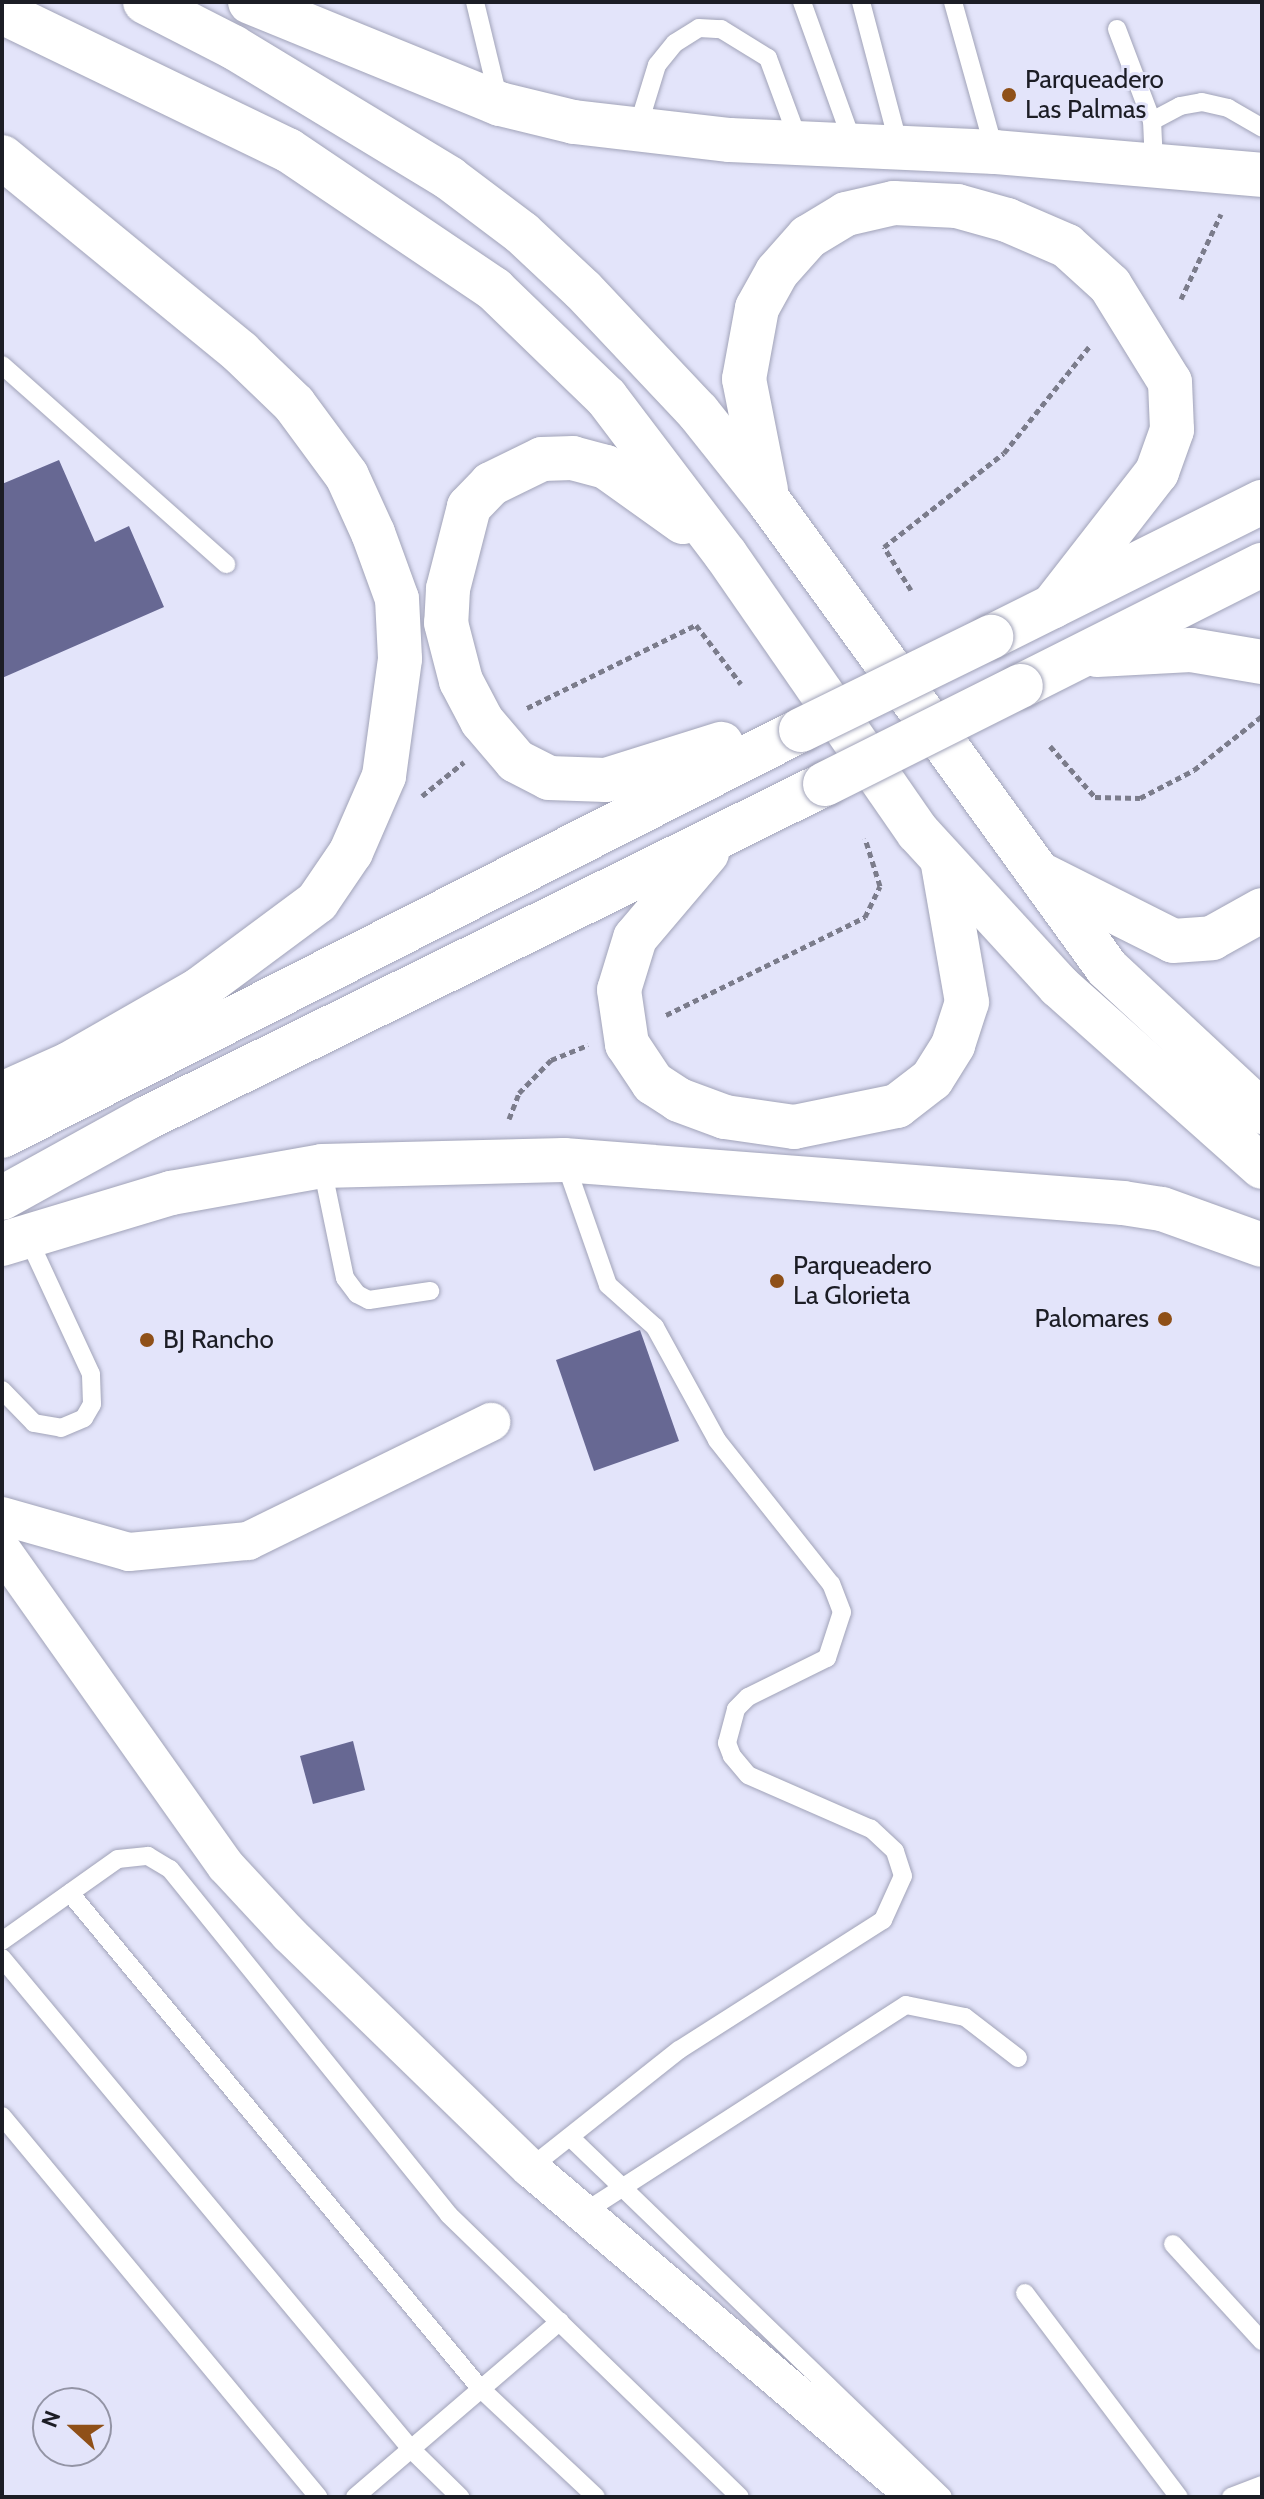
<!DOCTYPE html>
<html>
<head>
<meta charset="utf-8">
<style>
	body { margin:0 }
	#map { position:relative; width:1264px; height:2499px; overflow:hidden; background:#e3e4fa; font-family:Cabin,sans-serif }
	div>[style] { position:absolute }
	.building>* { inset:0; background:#676893 }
	.path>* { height:5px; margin-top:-2.5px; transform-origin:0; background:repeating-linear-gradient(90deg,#7b7c8b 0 6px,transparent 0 10px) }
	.roads { filter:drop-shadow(0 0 2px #a1a3b8) drop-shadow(0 0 2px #a1a3b8) }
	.lane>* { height:18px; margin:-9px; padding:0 9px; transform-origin:9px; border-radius:9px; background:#fff }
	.street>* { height:38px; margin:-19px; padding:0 19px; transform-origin:19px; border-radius:19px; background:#fff }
	.primary>* { height:44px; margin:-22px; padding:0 22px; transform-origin:22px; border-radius:22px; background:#fff }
	.bridges { filter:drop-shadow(0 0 2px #a1a3b8) drop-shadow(0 0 2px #a1a3b8) }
	.primary-bridge>* { height:44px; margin:-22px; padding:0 22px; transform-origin:22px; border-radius:22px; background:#fff }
	.dots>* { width:22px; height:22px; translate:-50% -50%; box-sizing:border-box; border:4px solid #e3e4fa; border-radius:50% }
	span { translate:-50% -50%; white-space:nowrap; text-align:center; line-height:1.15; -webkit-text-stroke:6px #e3e4fa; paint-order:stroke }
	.poi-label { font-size:26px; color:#1c1d25 }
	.left { translate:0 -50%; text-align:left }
	.right { translate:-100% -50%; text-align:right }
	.frame { position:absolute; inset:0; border:4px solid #1c1d25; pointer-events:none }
	.north { position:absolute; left:32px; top:2387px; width:80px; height:80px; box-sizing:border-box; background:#e3e4fa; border:2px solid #9394a5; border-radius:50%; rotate:291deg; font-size:22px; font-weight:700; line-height:32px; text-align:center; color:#1c1d25 }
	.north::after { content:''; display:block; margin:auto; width:28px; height:36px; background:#8f5018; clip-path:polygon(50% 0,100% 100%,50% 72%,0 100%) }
</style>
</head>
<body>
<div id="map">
	<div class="building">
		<div style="clip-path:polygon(59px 460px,95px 542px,129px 526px,164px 607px,2px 678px,2px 484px)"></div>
		<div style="clip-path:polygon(640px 1330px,679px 1441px,594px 1471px,556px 1360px)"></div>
		<div style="clip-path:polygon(353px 1741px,365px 1790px,313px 1804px,300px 1756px)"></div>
	</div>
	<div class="path">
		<div style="left:1181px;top:299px;width:94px;rotate:-64.8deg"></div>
		<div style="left:911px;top:590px;width:51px;rotate:-122.1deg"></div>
		<div style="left:884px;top:547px;width:152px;rotate:-38.1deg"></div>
		<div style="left:1004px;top:453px;width:136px;rotate:-51.3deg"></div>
		<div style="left:527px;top:708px;width:188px;rotate:-26.2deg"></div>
		<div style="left:696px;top:625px;width:74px;rotate:52.7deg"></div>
		<div style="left:1050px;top:746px;width:68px;rotate:48.6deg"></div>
		<div style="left:1095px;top:797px;width:45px;rotate:1.3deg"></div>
		<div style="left:1140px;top:798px;width:61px;rotate:-27.4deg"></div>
		<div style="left:1194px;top:770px;width:87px;rotate:-38.5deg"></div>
		<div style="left:422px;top:796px;width:54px;rotate:-39deg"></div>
		<div style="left:666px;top:1015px;width:222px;rotate:-26.2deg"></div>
		<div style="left:865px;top:917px;width:34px;rotate:-64deg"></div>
		<div style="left:880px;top:886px;width:50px;rotate:-107.4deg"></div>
		<div style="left:509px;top:1119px;width:28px;rotate:-69deg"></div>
		<div style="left:519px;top:1093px;width:46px;rotate:-45.9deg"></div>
		<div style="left:551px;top:1060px;width:40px;rotate:-22deg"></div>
	</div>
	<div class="roads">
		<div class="lane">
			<div style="left:475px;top:2px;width:102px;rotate:76.4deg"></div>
			<div style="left:802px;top:2px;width:151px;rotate:70.2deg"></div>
			<div style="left:861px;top:2px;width:149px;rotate:75.2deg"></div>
			<div style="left:953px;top:2px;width:156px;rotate:74.4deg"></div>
			<div style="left:1117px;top:29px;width:98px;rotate:69.2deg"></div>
			<div style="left:637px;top:130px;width:68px;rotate:-72.9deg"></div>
			<div style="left:657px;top:65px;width:28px;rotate:-51deg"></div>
			<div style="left:675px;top:43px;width:28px;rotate:-32deg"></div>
			<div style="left:699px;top:28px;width:22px;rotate:3deg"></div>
			<div style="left:721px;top:29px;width:55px;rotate:31.7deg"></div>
			<div style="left:768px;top:58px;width:90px;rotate:69.7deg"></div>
			<div style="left:1154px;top:163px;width:42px;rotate:-92.7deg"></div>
			<div style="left:1152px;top:121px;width:32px;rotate:-28deg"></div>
			<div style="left:1180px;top:106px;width:22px;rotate:-10deg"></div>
			<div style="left:1202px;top:102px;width:27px;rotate:13deg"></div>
			<div style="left:1228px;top:108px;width:39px;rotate:30deg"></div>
			<div style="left:2px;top:365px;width:300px;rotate:41.6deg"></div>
			<div style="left:322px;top:1167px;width:113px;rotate:78.3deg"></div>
			<div style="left:345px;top:1278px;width:20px;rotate:53deg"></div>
			<div style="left:357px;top:1294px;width:13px;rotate:27deg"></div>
			<div style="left:369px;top:1300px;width:62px;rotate:-8.4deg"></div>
			<div style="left:2px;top:1390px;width:46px;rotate:45.9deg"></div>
			<div style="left:34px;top:1423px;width:27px;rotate:10deg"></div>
			<div style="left:61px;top:1428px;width:25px;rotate:-23deg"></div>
			<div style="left:84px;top:1418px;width:16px;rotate:-60deg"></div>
			<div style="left:92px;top:1404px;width:30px;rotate:-92deg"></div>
			<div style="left:91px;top:1374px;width:152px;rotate:-114.9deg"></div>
			<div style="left:70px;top:1893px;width:643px;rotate:50.37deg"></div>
			<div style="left:480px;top:2388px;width:159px;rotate:43.2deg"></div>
			<div style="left:2px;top:1941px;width:142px;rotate:-35.3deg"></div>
			<div style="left:118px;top:1859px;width:30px;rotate:-6deg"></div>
			<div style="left:148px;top:1856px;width:26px;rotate:31deg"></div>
			<div style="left:170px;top:1869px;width:444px;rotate:51.1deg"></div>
			<div style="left:449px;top:2215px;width:405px;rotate:44.1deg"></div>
			<div style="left:2px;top:1958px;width:639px;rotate:50.21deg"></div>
			<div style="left:411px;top:2449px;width:69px;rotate:44.4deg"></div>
			<div style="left:2px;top:2116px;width:495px;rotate:50.3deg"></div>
			<div style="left:570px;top:2137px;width:518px;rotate:43.98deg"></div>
			<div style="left:530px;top:2168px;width:190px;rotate:-38.4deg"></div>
			<div style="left:679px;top:2050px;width:242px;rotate:-32.5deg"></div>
			<div style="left:883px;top:1920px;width:48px;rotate:-65.6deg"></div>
			<div style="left:903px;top:1876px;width:26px;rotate:-108deg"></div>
			<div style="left:895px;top:1851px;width:33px;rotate:-137deg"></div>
			<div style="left:871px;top:1829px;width:134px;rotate:-156.3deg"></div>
			<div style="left:748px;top:1775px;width:25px;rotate:-130deg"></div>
			<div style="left:732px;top:1756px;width:14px;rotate:-111deg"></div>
			<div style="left:727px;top:1743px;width:35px;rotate:-75deg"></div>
			<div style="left:736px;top:1709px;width:17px;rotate:-45deg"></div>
			<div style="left:748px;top:1697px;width:88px;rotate:-26.3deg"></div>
			<div style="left:827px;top:1658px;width:48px;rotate:-71.9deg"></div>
			<div style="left:842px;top:1612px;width:30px;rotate:-111deg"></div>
			<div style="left:831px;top:1584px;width:184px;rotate:-128.4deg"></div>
			<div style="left:717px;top:1440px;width:129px;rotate:-118.8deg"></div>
			<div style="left:655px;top:1327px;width:63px;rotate:-138.2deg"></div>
			<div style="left:608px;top:1285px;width:130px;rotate:-109.3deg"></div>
			<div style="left:583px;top:2213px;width:384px;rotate:-32.8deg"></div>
			<div style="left:906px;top:2005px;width:60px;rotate:11.5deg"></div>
			<div style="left:965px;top:2017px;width:67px;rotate:37.7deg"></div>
			<div style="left:1173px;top:2244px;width:132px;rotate:47.5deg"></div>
			<div style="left:1025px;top:2293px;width:256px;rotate:53deg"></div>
			<div style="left:355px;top:2497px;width:270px;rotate:-40.6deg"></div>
			<div style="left:1231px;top:2497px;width:33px;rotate:-21deg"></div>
		</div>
		<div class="street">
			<div style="left:2px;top:1516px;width:132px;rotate:15.8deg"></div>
			<div style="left:129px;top:1552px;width:120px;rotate:-5.3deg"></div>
			<div style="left:248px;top:1541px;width:271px;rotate:-26.1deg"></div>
			<div style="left:2px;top:1550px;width:387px;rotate:54.7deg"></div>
			<div style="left:226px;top:1866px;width:93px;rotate:47.2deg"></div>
			<div style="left:289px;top:1934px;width:336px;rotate:44.2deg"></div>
			<div style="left:530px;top:2168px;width:508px;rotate:40.37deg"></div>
		</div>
		<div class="primary">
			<div style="left:145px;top:2px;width:99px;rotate:27.1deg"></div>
			<div style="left:233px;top:47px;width:253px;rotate:31.2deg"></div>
			<div style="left:449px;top:178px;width:91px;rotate:37deg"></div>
			<div style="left:522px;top:233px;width:83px;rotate:43.1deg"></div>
			<div style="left:583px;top:290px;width:168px;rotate:46.7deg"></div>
			<div style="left:698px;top:412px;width:112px;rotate:51.5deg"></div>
			<div style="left:768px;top:500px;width:578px;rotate:54.08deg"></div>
			<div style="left:1107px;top:968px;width:212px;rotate:42.9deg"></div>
			<div style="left:250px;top:2px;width:270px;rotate:22.2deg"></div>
			<div style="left:500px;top:104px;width:76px;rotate:13.7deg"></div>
			<div style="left:574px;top:122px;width:157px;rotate:6.6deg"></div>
			<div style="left:730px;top:140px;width:265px;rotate:2.6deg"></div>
			<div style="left:995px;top:152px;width:268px;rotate:4.9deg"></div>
			<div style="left:2px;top:12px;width:318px;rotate:25.8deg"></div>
			<div style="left:288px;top:150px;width:249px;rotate:34deg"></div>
			<div style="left:494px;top:289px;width:156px;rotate:44deg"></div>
			<div style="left:606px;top:397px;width:198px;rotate:52.8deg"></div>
			<div style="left:726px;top:555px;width:337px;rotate:55.3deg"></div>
			<div style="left:918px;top:832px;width:209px;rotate:47.5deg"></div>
			<div style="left:1059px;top:986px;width:272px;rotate:41.7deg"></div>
			<div style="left:2px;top:157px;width:308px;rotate:39.3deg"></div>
			<div style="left:240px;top:352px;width:75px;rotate:43.9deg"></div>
			<div style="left:294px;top:404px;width:89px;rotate:53.6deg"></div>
			<div style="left:347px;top:476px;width:63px;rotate:65.5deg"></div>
			<div style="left:373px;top:533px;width:70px;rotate:70deg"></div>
			<div style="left:397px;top:599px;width:60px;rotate:87.1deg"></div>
			<div style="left:400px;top:659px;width:118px;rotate:97.8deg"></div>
			<div style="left:384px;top:776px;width:83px;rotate:113.5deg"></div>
			<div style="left:351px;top:852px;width:60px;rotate:124.2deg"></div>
			<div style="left:317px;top:902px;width:146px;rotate:143.4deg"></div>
			<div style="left:200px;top:989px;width:151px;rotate:150.2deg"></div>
			<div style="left:69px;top:1064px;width:73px;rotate:155.9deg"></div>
			<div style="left:766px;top:490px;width:113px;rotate:-101.2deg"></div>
			<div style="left:744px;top:379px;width:72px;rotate:-79.6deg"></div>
			<div style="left:757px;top:308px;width:41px;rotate:-60.9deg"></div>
			<div style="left:777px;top:272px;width:47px;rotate:-48.5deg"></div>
			<div style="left:808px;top:237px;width:44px;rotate:-31.2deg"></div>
			<div style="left:846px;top:214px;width:49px;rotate:-12.9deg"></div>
			<div style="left:894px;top:203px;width:63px;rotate:2.7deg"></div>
			<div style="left:957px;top:206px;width:52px;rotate:15.6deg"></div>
			<div style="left:1007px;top:220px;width:65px;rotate:23.4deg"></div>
			<div style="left:1067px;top:246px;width:58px;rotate:42.2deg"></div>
			<div style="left:1110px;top:285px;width:114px;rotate:58.3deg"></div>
			<div style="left:1170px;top:382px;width:48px;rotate:87.6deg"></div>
			<div style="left:1172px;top:430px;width:45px;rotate:109.7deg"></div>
			<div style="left:1157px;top:472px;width:171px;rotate:127.9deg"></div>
			<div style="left:683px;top:522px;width:95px;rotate:-144.5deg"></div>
			<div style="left:606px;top:467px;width:34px;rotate:-165deg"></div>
			<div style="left:573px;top:458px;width:31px;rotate:178deg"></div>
			<div style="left:542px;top:459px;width:57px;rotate:153.9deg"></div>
			<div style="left:491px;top:484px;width:32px;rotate:134deg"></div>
			<div style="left:469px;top:507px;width:85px;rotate:104.4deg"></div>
			<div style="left:448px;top:589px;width:34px;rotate:93deg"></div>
			<div style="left:446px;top:623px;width:60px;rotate:75.5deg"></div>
			<div style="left:461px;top:681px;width:45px;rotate:62.3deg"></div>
			<div style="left:482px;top:721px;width:52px;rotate:49.6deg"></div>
			<div style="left:516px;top:761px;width:37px;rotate:27deg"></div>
			<div style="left:549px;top:778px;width:57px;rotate:2deg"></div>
			<div style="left:606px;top:780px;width:121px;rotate:-17.4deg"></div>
			<div style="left:991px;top:637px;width:303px;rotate:-26.5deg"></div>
			<div style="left:1097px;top:655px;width:94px;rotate:-3deg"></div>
			<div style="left:1191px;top:650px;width:72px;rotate:9.6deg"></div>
			<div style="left:1021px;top:686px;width:270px;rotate:-26.7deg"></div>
			<div style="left:707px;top:853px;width:111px;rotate:130.3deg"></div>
			<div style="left:635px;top:938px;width:54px;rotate:107.1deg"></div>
			<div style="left:619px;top:990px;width:55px;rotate:81.6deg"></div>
			<div style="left:627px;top:1044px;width:47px;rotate:56.3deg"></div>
			<div style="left:653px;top:1083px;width:31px;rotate:33deg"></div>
			<div style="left:679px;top:1100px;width:49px;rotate:20.3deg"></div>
			<div style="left:725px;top:1117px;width:70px;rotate:8.2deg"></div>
			<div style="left:794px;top:1127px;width:105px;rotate:-11.5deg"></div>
			<div style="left:897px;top:1106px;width:44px;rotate:-37.6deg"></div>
			<div style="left:932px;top:1079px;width:40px;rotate:-58deg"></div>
			<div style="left:953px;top:1045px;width:45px;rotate:-72deg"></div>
			<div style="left:967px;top:1002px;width:145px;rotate:-99.9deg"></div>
			<div style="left:1044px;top:876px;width:144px;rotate:26.7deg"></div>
			<div style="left:1173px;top:941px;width:39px;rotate:-4deg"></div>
			<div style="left:1212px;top:938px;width:57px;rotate:-29.2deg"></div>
			<div style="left:2px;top:1136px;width:896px;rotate:-26.94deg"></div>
			<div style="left:2px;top:1198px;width:166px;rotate:-28.9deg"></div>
			<div style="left:147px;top:1118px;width:756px;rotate:-26.23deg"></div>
			<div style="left:2px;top:1244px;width:177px;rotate:-16.8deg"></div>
			<div style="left:171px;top:1193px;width:153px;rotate:-10.1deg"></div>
			<div style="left:322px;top:1166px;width:242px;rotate:-1.4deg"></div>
			<div style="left:564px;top:1160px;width:561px;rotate:4.4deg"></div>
			<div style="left:1123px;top:1203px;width:39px;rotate:9deg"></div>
			<div style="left:1162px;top:1209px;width:106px;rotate:19.8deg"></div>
		</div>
	</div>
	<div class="bridges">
		<div class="primary-bridge">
			<div style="left:801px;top:730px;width:212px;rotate:-26.1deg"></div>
			<div style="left:825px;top:784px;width:219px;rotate:-26.6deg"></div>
		</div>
	</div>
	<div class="dots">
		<div style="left:1009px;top:95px;background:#8f5018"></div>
		<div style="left:777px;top:1281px;background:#8f5018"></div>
		<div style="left:1165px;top:1319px;background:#8f5018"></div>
		<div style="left:147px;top:1340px;background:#8f5018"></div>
	</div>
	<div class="poi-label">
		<span class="left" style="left:1025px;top:95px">Parqueadero<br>Las Palmas</span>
		<span class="left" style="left:793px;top:1281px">Parqueadero<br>La Glorieta</span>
		<span class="right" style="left:1149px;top:1319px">Palomares</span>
		<span class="left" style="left:163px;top:1340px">BJ Rancho</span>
	</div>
	<div class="frame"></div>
	<div class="north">N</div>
</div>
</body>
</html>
